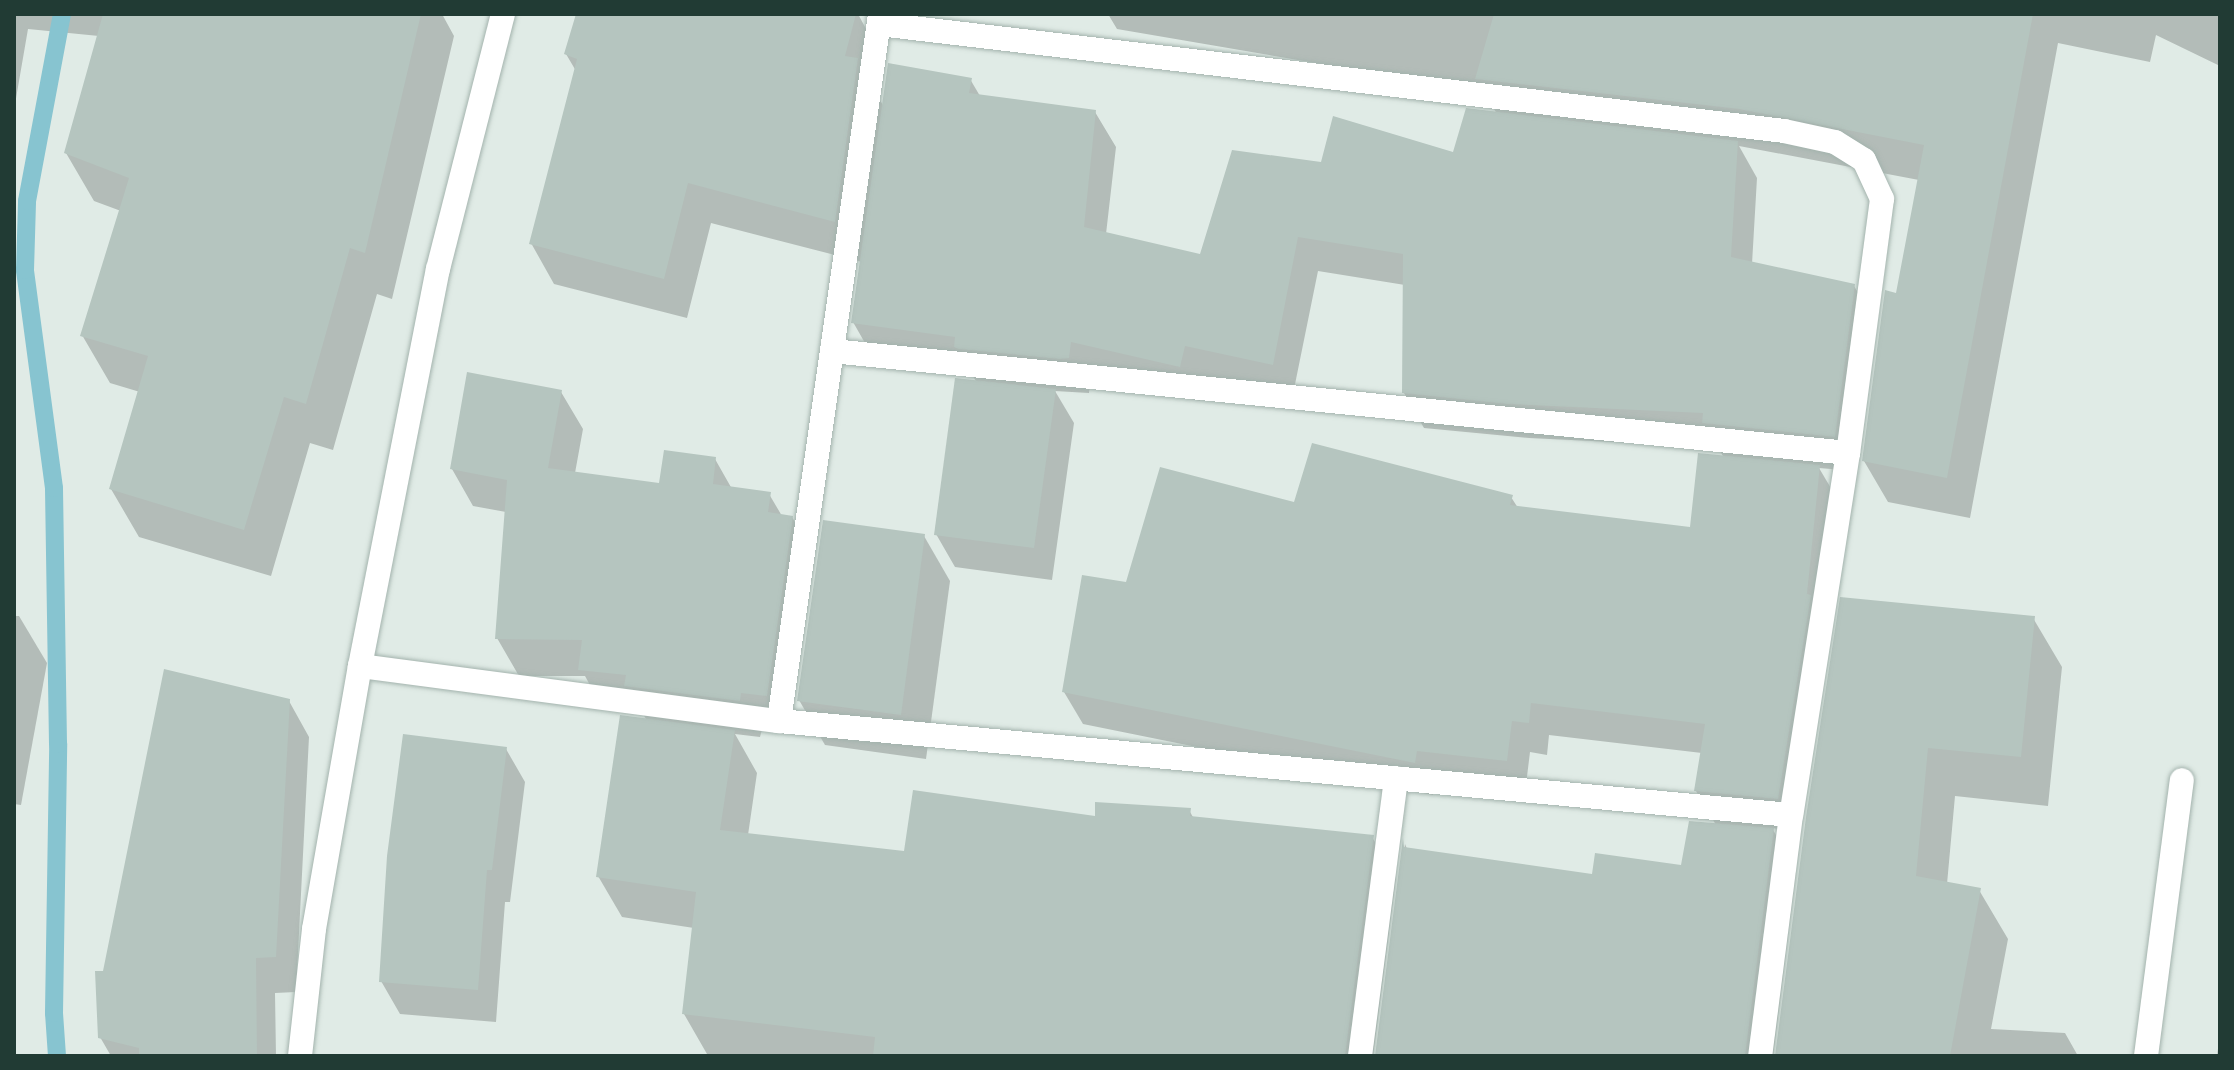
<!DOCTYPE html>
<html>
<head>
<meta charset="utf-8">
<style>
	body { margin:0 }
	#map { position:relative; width:2234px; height:1070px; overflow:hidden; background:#e0ebe6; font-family:"PT Sans Narrow",sans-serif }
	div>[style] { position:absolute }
	.shadow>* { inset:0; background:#0003 }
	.stream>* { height:18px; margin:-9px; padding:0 9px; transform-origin:9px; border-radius:9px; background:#87c4d0 }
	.building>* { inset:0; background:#b5c5bf }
	.roads { filter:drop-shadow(0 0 2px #a3b3ad) drop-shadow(0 0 2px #a3b3ad) }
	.minor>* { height:24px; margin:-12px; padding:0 12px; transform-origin:12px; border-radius:12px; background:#fff }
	span { translate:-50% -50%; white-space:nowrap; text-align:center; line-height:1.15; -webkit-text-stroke:8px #f0f7f4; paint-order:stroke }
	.frame { position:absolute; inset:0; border:16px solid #213b34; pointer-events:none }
</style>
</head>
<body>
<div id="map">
	<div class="shadow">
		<div style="clip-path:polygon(14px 14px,442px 14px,454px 36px,392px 299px,377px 294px,333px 450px,310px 443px,271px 576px,139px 537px,111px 489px,140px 392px,110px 383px,82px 335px,121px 211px,94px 201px,66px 153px,99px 36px,28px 29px,14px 110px)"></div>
		<div style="clip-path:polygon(578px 14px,858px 14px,879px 53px,871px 84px,884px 107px,970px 79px,980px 96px,1095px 112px,1116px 147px,1106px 234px,1202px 256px,1322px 164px,1454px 154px,1497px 114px,1484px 92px,1117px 29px,1108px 14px,2220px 14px,2220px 66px,2156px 35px,2150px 62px,2058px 43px,1970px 518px,1888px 502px,1864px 461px,1919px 180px,1739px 146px,1757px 178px,1752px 264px,1854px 286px,1875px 321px,1855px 471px,1819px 468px,1838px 500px,1796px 831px,1772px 828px,1796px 871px,1773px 1056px,1377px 1056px,1405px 844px,1407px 849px,1594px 876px,1683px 867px,1716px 825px,1696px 791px,1702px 753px,1549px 735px,1547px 755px,1530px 752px,1525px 793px,1435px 782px,1433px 795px,1083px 724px,1064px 692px,1127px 585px,1295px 504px,1511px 497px,1518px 508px,1692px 529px,1724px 458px,1718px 447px,1529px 438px,1424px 428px,1404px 393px,1405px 285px,1318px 271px,1292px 399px,1204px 381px,1200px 401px,1091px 376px,1089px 393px,1055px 391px,1074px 423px,1052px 580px,955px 567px,936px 534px,977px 383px,970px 371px,873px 357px,853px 322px,862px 262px,711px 223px,687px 318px,554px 284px,531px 243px,576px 71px,566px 54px)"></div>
		<div style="clip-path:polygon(561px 392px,583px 429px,575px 473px,661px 485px,715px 459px,732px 489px,769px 494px,782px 516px,792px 517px,814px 555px,788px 733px,762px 729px,760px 737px,735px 734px,757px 773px,748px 835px,906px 853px,1096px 818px,1189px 810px,1194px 819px,1372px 837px,1396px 877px,1373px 1056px,707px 1054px,684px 1014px,694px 928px,622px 917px,598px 876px,647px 721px,642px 712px,602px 707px,585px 676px,519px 676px,497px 638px,506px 512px,473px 506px,452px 469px)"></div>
		<div style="clip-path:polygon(924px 536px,950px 581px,926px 759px,825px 745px,799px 700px)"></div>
		<div style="clip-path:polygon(14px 616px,19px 616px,47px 663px,21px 805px,14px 804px)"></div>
		<div style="clip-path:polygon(2033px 618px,2062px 667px,2048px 806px,1955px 796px,1947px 884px,1979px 890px,2008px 939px,1991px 1029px,2065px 1033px,2078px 1056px,1777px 1056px,1808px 817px)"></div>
		<div style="clip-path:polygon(289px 701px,309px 737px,296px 992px,275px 993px,276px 1056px,111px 1056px,100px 1037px,105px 973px)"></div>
		<div style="clip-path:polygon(506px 749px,525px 782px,510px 902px,505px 902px,496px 1022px,400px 1014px,381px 981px)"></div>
		<div style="clip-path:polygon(2220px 1033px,2220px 1056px,2217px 1056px)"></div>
	</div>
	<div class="stream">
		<div style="left:57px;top:1056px;width:43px;rotate:-94deg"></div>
		<div style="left:54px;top:1013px;width:269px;rotate:-89.1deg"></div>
		<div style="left:58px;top:744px;width:256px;rotate:-90.9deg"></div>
		<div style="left:54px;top:488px;width:220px;rotate:-97.6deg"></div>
		<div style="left:25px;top:270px;width:69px;rotate:-88.3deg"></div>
		<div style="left:27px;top:201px;width:190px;rotate:-79.4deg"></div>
	</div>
	<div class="building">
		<div style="clip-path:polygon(103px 14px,421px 14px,365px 253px,350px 248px,306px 404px,284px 397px,244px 530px,109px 489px,148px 356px,80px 336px,129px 178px,64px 153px)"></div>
		<div style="clip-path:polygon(576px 14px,856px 14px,845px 56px,858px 58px,835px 222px,688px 183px,664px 279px,529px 244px,577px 59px,564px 54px)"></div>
		<div style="clip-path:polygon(1494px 14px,2033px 14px,1947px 478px,1862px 461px,1885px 290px,1896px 293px,1924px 145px,1739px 109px,1475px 79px)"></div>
		<div style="clip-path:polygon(888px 63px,972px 78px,969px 93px,1096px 110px,1084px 227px,1200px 254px,1232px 150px,1321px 162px,1333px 116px,1453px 152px,1466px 108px,1738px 141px,1731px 257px,1855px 284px,1835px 437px,1702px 423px,1703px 413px,1508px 404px,1402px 393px,1403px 254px,1298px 237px,1273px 365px,1185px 346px,1180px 367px,1071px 342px,1069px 358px,1060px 359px,959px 349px,954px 347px,955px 337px,851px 323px)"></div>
		<div style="clip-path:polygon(467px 372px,562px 390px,548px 468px,659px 483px,664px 450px,716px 457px,713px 484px,771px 492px,768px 512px,793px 516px,767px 696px,741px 693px,740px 701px,624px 686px,626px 675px,578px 670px,582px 640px,495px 639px,507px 480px,450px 469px)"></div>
		<div style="clip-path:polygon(955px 378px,1056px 389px,1034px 548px,934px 535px)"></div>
		<div style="clip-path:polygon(1312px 443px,1513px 495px,1510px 505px,1690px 527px,1698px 453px,1820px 465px,1807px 594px,1811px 595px,1778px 799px,1694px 791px,1705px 724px,1531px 703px,1529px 723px,1512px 721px,1507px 761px,1417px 751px,1415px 763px,1062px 692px,1082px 575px,1126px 582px,1160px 467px,1294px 502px)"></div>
		<div style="clip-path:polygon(823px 520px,925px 534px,901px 715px,797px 701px)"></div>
		<div style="clip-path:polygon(1840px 597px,2035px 616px,2021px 757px,1928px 748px,1916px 876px,1981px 888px,1950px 1056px,1775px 1056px,1806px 817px)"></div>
		<div style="clip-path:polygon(164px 669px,290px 699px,276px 957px,256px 958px,257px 1056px,139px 1056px,139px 1048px,98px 1038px,95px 971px,103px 971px)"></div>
		<div style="clip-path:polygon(620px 715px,735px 730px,720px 830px,904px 851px,913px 790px,1095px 816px,1095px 802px,1191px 808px,1190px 816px,1374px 835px,1345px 1056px,873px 1056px,875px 1037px,682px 1014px,696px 892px,596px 877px)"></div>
		<div style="clip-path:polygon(403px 734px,507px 747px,492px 870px,487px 870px,478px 990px,379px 982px,387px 856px)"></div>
		<div style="clip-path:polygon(1689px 821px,1774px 828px,1745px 1056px,1375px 1056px,1403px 838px,1404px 847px,1592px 874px,1595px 853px,1681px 865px)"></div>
	</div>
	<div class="roads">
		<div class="minor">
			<div style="left:880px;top:14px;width:714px;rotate:98.13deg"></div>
			<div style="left:779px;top:721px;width:1016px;rotate:5.31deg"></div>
			<div style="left:1791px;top:815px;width:243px;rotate:97.3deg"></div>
			<div style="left:879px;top:24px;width:911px;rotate:6.74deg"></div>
			<div style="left:1784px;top:131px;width:52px;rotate:12.2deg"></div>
			<div style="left:1835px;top:142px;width:34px;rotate:32deg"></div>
			<div style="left:1864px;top:160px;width:43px;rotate:65.2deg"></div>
			<div style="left:1882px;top:199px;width:256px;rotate:97.6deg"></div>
			<div style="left:1848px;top:453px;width:366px;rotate:98.9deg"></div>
			<div style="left:832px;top:351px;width:1021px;rotate:5.73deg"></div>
			<div style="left:360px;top:666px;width:423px;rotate:7.5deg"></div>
			<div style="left:300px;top:1056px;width:128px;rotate:-83.7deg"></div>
			<div style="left:314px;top:929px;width:267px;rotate:-80.1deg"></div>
			<div style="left:360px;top:666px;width:405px;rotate:-78.9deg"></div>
			<div style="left:438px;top:269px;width:263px;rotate:-75.7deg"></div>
			<div style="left:1360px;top:1056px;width:280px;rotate:-82.6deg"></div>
			<div style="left:2146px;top:1056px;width:278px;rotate:-82.6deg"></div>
		</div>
	</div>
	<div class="frame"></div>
</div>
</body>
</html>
